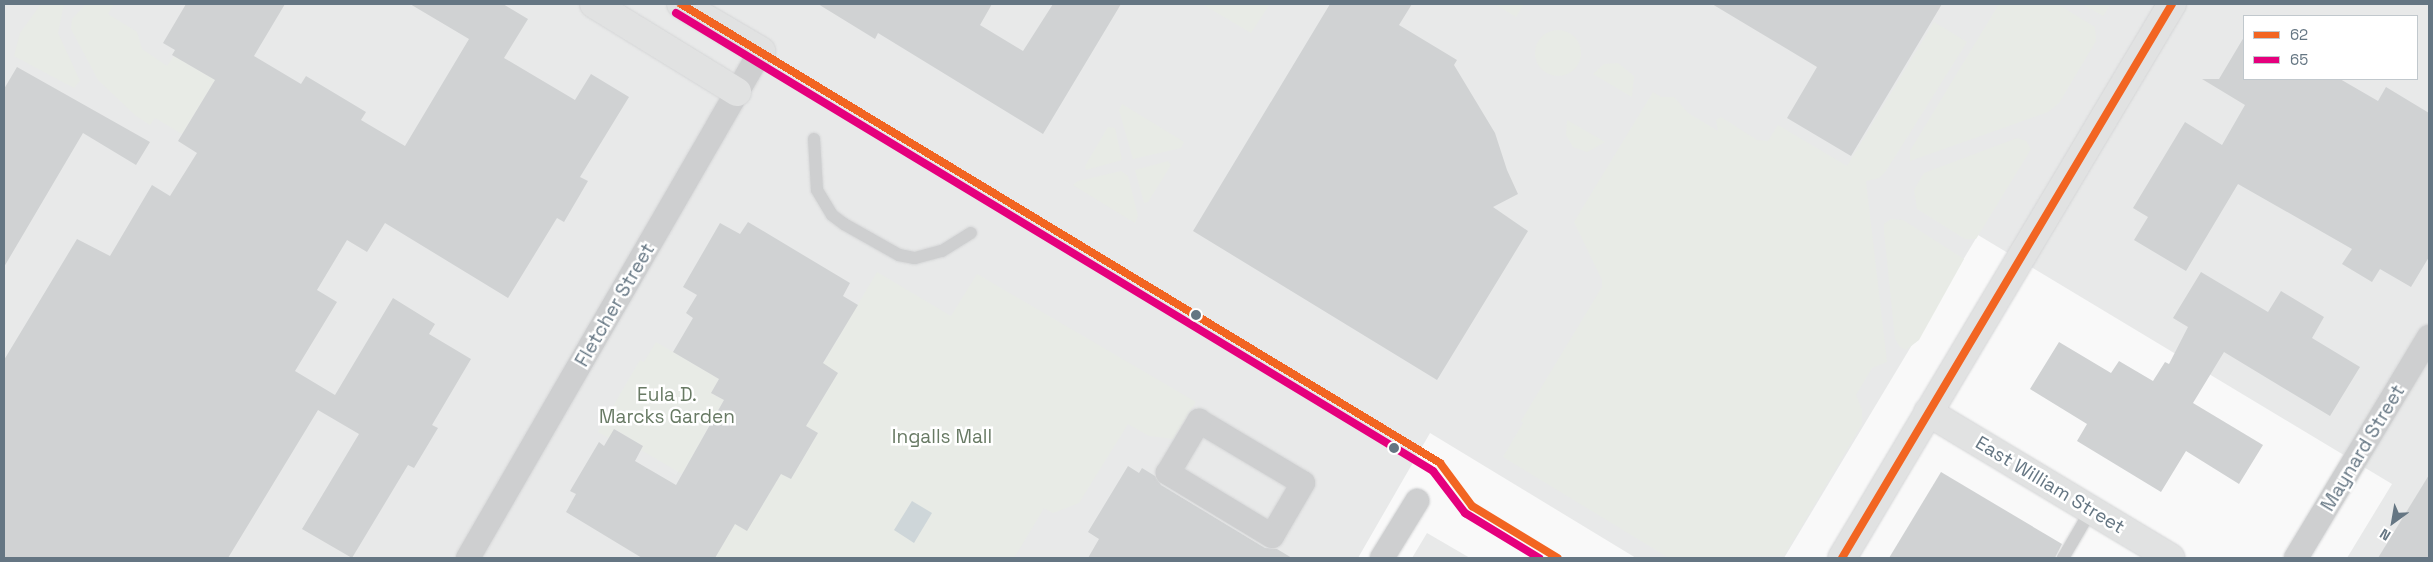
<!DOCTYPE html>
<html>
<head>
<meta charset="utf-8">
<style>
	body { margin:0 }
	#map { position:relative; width:2433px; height:562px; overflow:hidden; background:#f9f9f9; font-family:"Space Grotesk",sans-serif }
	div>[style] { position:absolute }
	.built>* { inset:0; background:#e8e9e9 }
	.green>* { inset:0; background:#e8ebe6 }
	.round { border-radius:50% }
	.water>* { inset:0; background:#ced6d9 }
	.building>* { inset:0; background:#d0d2d3 }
	.roads { filter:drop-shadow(0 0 1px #d5d6d7) drop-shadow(0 0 1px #d5d6d7) }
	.lane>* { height:12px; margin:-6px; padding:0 6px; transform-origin:6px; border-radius:6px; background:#cecfd0 }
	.street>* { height:24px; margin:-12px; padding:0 12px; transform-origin:12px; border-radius:12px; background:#cecfd0 }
	.secondary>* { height:28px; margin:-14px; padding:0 14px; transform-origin:14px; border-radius:14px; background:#e1e2e2 }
	.bus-1>* { height:8px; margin:-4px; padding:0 4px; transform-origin:4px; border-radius:4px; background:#f26522 }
	.bus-2>* { height:8px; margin:-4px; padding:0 4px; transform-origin:4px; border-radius:4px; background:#e5007d }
	.dots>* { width:14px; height:14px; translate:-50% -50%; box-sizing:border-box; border:2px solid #fff; border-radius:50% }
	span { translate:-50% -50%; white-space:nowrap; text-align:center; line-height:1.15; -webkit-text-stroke:5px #fff; paint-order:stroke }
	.street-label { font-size:19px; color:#657683 }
	.park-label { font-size:19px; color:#687a64 }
	.frame { position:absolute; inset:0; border:5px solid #657683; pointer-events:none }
	.legend { position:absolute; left:2243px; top:15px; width:175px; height:65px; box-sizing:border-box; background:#fff; border:1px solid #c1c8cd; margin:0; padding:6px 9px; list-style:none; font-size:15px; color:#657683 }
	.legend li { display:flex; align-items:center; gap:10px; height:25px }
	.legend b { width:25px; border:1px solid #c1c8cd }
	.north { position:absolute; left:2368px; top:497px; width:50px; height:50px; -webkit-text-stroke:4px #fff; paint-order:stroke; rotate:212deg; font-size:14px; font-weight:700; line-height:20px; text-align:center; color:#657683 }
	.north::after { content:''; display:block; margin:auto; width:18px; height:22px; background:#657683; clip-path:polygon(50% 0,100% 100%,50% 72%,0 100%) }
</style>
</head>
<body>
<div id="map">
	<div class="built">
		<div style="clip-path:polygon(evenodd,4px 4px,2429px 4px,2429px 558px,2347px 558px,2392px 484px,1978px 235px,1784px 558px,1636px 558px,1430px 433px,1358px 558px,4px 558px,4px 4px,2244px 16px,2417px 16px,2417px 79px,2244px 79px,2244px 16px)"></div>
		<div style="clip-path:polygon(1427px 533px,1470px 558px,1412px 558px)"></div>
	</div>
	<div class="green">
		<div style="clip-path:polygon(41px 4px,64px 4px,58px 33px,80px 81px,74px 88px,14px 56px,20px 33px)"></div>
		<div style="clip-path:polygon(86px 4px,114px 4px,108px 14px,137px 32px,142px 49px,167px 66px,174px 56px,208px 76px,220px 72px,182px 134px,155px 118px,150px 125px,136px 116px,98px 80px,71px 29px,72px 19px)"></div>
		<div style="clip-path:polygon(1202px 4px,1270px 4px,1251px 33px)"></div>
		<div style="clip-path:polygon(1495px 4px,1524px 4px,1516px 17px)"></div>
		<div style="clip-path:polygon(1999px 4px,2057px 4px,2095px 27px,2096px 41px,2059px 103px,2048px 112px,1910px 161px,1910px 151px)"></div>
		<div style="clip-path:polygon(2082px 4px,2111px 4px,2103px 16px)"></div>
		<div style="clip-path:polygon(1934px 22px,1967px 42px,1886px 171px,1879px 178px,1866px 181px,1887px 362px,1872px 368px,1856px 395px,1862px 410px,1862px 424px,1784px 556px,1669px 558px,1503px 457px,1523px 423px,1521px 421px,1602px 287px,1602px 280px,1574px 222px,1653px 92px,1661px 97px,1674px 97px,1688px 113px,1718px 131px,1716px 120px,1721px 117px,1757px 140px,1768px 141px,1778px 125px,1847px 166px)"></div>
		<div class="round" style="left:1535px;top:30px;width:46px;height:46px"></div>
		<div style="clip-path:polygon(1618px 63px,1634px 76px,1632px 97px,1593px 74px,1604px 64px)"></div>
		<div style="clip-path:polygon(1122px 104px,1184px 142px,1181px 148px,1133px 159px,1119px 110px)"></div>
		<div style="clip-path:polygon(1567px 120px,1605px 142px,1587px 152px,1573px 147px,1566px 135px)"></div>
		<div style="clip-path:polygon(1108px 127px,1115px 128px,1122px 160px,1086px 170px,1085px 166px)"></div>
		<div style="clip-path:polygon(2017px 138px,2026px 141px,2031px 149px,1976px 239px,1965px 239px,1917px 209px,1914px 190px,1924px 173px)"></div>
		<div style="clip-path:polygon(1168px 161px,1171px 165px,1148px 202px,1144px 203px,1135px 170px)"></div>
		<div style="clip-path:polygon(1121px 171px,1128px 176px,1138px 216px,1135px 223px,1073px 185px,1078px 181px)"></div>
		<div style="clip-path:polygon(1891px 219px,1903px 220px,1964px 259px,1919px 340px,1906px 350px,1900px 347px,1895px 339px,1884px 231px,1884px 224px)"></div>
		<div style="clip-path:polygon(877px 272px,951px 316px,977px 274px,1196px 402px,1173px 439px,1149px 436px,1128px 424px,1079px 503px,1053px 513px,1044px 508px,1014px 558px,715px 558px,735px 524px,747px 531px,781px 474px,791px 479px,818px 433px,806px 426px,838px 373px,823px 364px)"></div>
		<div style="clip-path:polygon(656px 342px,719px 379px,711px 393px,724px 400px,682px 474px,641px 450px,643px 446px,615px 429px,609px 438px,598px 432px,640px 360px,644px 362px)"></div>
	</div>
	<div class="water">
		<div style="clip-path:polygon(912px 501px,932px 513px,914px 543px,894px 530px)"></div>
	</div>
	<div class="building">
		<div style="clip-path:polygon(186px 4px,285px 4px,254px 56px,301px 84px,306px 76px,366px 112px,361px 120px,405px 146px,469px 39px,410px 4px,503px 4px,528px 19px,504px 58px,575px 100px,591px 74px,629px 97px,580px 177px,588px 181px,564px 222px,557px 218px,508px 298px,385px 223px,367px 252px,347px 240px,317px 290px,337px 302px,295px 371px,335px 395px,393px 298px,435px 324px,429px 334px,471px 359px,432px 425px,438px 428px,414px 468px,408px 465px,352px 558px,302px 529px,359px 434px,318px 410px,228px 558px,4px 558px,4px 360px,77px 239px,110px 256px,152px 185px,170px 196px,197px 153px,178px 141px,215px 80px,172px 55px,175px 50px,163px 43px)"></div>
		<div style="clip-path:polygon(818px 4px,992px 4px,980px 25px,1023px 51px,1053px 4px,1121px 4px,1043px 134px,878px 33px,875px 39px)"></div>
		<div style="clip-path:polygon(1330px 4px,1412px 4px,1399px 25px,1457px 60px,1454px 65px,1495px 133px,1507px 170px,1518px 194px,1493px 207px,1528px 231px,1437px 380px,1193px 231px)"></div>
		<div style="clip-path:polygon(1712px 4px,1942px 4px,1851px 156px,1787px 118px,1817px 67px)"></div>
		<div style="clip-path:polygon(2244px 37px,2244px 79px,2340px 79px,2378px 101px,2386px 87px,2429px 113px,2429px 257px,2411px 287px,2380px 269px,2372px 282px,2342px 264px,2352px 249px,2238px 184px,2186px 271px,2134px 240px,2148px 217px,2133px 208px,2185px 122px,2222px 145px,2245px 105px,2202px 79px,2219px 79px)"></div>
		<div style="clip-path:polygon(17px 67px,150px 142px,136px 165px,83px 133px,4px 267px,4px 89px)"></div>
		<div style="clip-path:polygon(748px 222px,850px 283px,843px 296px,858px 305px,823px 363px,838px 373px,806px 426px,818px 433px,791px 479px,781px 474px,747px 531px,735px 524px,715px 558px,642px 558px,566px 512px,576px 494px,570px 491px,599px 442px,604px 446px,614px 429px,643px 446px,635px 461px,676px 485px,724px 400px,711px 393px,719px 379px,673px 352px,693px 318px,686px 313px,697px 295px,683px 287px,720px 223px,740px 234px)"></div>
		<div style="clip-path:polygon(2201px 272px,2268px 312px,2281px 291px,2324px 317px,2312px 338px,2360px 367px,2330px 416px,2224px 352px,2193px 403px,2263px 445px,2239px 484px,2186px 451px,2161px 492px,2077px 441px,2087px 424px,2030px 389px,2059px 342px,2111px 373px,2119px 361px,2153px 381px,2165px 362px,2169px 364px,2188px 327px,2173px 318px)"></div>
		<div style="clip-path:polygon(1128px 466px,1139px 473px,1142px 468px,1155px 476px,1161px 485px,1265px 548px,1277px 549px,1292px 558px,1088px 558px,1099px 539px,1088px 532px)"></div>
		<div style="clip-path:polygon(1941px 472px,2062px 544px,2055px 558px,1889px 558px)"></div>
		<div style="clip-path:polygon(2429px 475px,2429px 558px,2378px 558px)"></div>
	</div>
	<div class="roads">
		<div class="lane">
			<div style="left:814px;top:139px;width:51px;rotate:86.6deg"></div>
			<div style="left:817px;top:190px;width:29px;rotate:59deg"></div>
			<div style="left:832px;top:215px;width:15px;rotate:37deg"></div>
			<div style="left:844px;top:224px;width:63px;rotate:29.4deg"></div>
			<div style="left:899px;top:255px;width:16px;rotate:11deg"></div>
			<div style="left:915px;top:258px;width:28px;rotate:-15deg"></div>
			<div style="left:942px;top:251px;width:34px;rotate:-32deg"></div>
			<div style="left:2063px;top:558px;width:56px;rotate:-59.7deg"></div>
		</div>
		<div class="street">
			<div style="left:1199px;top:421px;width:121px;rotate:30.8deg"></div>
			<div style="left:1303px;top:483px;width:61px;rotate:120.3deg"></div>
			<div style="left:1272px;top:536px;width:122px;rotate:-148.8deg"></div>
			<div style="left:1168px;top:473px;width:61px;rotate:-59.2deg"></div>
			<div style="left:468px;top:558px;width:586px;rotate:-59.98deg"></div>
			<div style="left:1382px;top:558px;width:67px;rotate:-58.4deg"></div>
			<div style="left:2296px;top:558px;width:258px;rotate:-59deg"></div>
		</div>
		<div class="secondary">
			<div style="left:594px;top:4px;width:168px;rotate:31.6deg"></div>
			<div style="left:681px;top:4px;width:93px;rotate:30.4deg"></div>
			<div style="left:1928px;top:412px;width:283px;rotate:31deg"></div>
			<div style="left:1842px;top:558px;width:645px;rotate:-59.22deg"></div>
		</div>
	</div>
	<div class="bus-1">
		<div style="left:681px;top:4px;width:887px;rotate:31.16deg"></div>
		<div style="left:1440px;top:463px;width:54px;rotate:53.3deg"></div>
		<div style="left:1472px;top:506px;width:100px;rotate:31.2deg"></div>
		<div style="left:1842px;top:558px;width:645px;rotate:-59.22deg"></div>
	</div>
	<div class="bus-2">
		<div style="left:676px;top:13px;width:885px;rotate:31.17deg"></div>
		<div style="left:1433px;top:471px;width:53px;rotate:52.7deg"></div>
		<div style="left:1465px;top:513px;width:87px;rotate:31.3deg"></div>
	</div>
	<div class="dots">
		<div style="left:1196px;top:315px;background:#657683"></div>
		<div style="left:1394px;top:448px;background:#657683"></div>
	</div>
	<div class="street-label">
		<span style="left:615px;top:305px;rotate:-60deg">Fletcher Street</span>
		<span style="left:2363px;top:448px;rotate:-59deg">Maynard Street</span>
		<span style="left:2050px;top:485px;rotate:31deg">East William Street</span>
	</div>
	<div class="park-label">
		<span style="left:667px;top:406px">Eula D.<br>Marcks Garden</span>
		<span style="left:942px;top:437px">Ingalls Mall</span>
	</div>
	<div class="frame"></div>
	<ul class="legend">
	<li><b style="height:6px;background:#f26522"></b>62</li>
	<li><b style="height:6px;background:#e5007d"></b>65</li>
	</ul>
	<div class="north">N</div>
</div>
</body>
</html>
